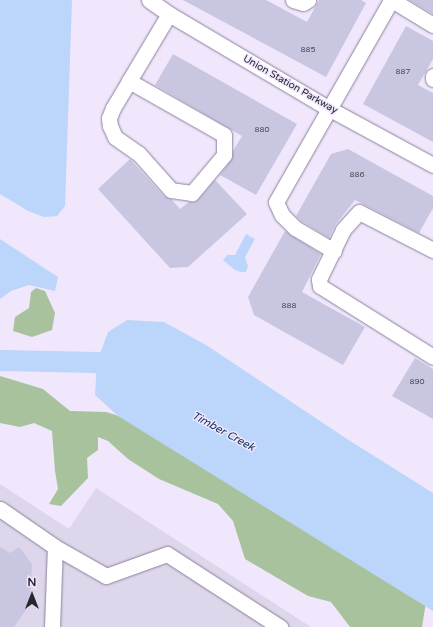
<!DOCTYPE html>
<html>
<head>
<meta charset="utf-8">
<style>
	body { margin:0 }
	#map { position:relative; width:433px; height:627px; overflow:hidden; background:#f0e7fc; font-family:"Varela Round",sans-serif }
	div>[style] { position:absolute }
	.commercial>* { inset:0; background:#ded6ea }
	.forest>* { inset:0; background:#a7c29d }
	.water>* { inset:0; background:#bbd5fb }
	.river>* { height:21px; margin:-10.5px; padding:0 10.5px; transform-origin:10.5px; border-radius:10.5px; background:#bbd5fb }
	.building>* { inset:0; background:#c9c6e1 }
	.roads { filter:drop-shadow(0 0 1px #8c819a) drop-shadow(0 0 1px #8c819a) }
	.minor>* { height:15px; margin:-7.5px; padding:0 7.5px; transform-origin:7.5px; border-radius:7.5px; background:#fff }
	span { translate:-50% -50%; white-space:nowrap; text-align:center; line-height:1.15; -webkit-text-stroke:3px #f0e7fc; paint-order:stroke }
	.number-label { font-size:8px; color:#514d5c }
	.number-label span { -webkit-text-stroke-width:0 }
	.street-label { font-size:10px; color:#29252f }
	.water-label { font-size:11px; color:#0e2f5c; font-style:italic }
	.north { position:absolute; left:12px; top:575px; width:40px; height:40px; -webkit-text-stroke:3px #f0e7fc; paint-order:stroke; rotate:0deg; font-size:11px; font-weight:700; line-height:16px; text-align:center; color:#29252f }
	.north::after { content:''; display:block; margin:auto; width:14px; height:18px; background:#29252f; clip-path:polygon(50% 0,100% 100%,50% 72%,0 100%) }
</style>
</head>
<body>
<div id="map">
	<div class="commercial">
		<div style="clip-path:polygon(0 484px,69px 529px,96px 488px,311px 627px,0 627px)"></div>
	</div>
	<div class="forest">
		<div style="clip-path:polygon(36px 288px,45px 291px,55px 313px,52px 330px,32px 337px,13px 331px,15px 317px,29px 308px,31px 292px)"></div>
		<div style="clip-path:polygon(0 376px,43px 389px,70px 411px,106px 412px,141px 423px,426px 602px,422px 627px,350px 627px,331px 602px,308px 596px,245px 559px,233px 521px,218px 504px,159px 479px,128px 459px,108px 441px,98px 437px,98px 450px,87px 458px,88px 478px,61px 506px,49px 504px,58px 489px,55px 471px,52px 431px,34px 423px,20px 427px,0 423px)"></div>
	</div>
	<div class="water">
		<div style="clip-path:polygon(0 0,72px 0,65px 206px,57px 216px,44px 217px,28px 211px,0 194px)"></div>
		<div style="clip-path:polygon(246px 234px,255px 239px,245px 257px,248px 266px,246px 272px,241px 272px,235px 270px,223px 260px,227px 255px,235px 255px)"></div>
		<div style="clip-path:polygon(0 239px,58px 277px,55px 291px,29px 285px,11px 291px,0 299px)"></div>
		<div style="clip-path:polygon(127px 320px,164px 322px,206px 345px,347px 439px,433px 493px,433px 611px,118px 416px,95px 395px,97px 362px,108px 332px)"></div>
	</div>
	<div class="river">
		<div style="left:0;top:360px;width:97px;rotate:1.2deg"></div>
		<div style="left:97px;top:362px;width:29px;rotate:29deg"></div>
	</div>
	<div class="building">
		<div style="clip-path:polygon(183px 0,266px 0,307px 22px,319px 0,361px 0,366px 3px,326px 77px)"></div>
		<div style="clip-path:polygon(409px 0,433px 0,433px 14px)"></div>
		<div style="clip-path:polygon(406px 26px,433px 41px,433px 59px,418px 85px,433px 93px,433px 142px,363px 104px)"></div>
		<div style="clip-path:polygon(173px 54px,297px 124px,256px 195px,220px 175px,231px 160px,233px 151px,242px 136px,155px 85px)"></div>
		<div style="clip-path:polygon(348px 149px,433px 196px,433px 208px,419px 233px,355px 200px,336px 224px,329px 238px,301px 221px,296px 216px,331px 154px)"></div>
		<div style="clip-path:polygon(130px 159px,164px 196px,171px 199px,180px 209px,189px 202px,195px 202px,199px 199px,215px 180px,247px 214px,188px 267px,170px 268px,98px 189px)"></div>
		<div style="clip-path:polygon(285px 231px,321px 254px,302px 292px,365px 327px,343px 365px,254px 315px,248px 297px)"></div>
		<div style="clip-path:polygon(415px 358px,433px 369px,433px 419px,392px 396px)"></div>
		<div style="clip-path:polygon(0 547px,10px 553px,19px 547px,32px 564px,30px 604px,14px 627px,0 627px)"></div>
	</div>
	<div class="roads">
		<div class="minor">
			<div style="left:149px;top:0;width:24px;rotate:35deg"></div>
			<div style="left:169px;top:14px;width:185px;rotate:30.6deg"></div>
			<div style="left:328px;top:108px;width:119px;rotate:28.5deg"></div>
			<div style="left:293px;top:0;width:10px;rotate:17deg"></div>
			<div style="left:303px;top:3px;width:6px;rotate:-31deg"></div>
			<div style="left:392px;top:0;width:48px;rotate:31.4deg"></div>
			<div style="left:433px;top:76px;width:3px;rotate:90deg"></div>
			<div style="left:129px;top:81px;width:109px;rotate:29.6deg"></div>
			<div style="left:224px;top:135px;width:20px;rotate:90deg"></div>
			<div style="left:224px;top:155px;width:50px;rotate:130.1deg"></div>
			<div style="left:192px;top:193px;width:21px;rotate:-172deg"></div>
			<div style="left:171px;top:190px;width:48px;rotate:-131.6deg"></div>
			<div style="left:139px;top:154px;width:29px;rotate:-145deg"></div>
			<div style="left:115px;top:137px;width:12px;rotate:-114deg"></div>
			<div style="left:110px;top:126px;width:8px;rotate:-97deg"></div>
			<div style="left:109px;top:118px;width:11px;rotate:-68deg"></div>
			<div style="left:113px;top:108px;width:31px;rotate:-59deg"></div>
			<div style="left:129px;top:81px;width:78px;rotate:-59.2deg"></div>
			<div style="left:433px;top:250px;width:83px;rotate:-152.8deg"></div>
			<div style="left:359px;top:212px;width:24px;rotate:132deg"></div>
			<div style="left:343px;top:230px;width:55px;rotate:116.1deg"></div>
			<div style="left:319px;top:279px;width:7px;rotate:82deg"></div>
			<div style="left:320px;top:286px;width:133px;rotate:32.1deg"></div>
			<div style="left:334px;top:251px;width:45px;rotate:-149.5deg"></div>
			<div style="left:295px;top:228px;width:18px;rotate:-135deg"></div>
			<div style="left:282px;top:215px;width:14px;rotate:-115deg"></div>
			<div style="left:276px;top:202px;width:232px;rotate:-60.3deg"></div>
			<div style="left:0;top:509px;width:67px;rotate:34.6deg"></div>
			<div style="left:52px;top:627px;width:80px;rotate:-87.9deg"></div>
			<div style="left:55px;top:547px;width:59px;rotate:29.6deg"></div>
			<div style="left:106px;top:576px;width:65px;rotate:-19.8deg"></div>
			<div style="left:167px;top:554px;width:135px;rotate:32.9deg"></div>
		</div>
	</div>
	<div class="number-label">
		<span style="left:308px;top:50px">885</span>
		<span style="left:403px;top:72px">887</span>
		<span style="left:262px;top:130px">880</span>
		<span style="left:357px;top:175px">886</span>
		<span style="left:289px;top:306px">888</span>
		<span style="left:417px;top:382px">890</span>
	</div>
	<div class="street-label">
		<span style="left:290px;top:85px;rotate:30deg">Union Station Parkway</span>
	</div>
	<div class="water-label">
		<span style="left:223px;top:432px;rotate:29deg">Timber Creek</span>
	</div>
	<div class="north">N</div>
</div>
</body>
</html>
